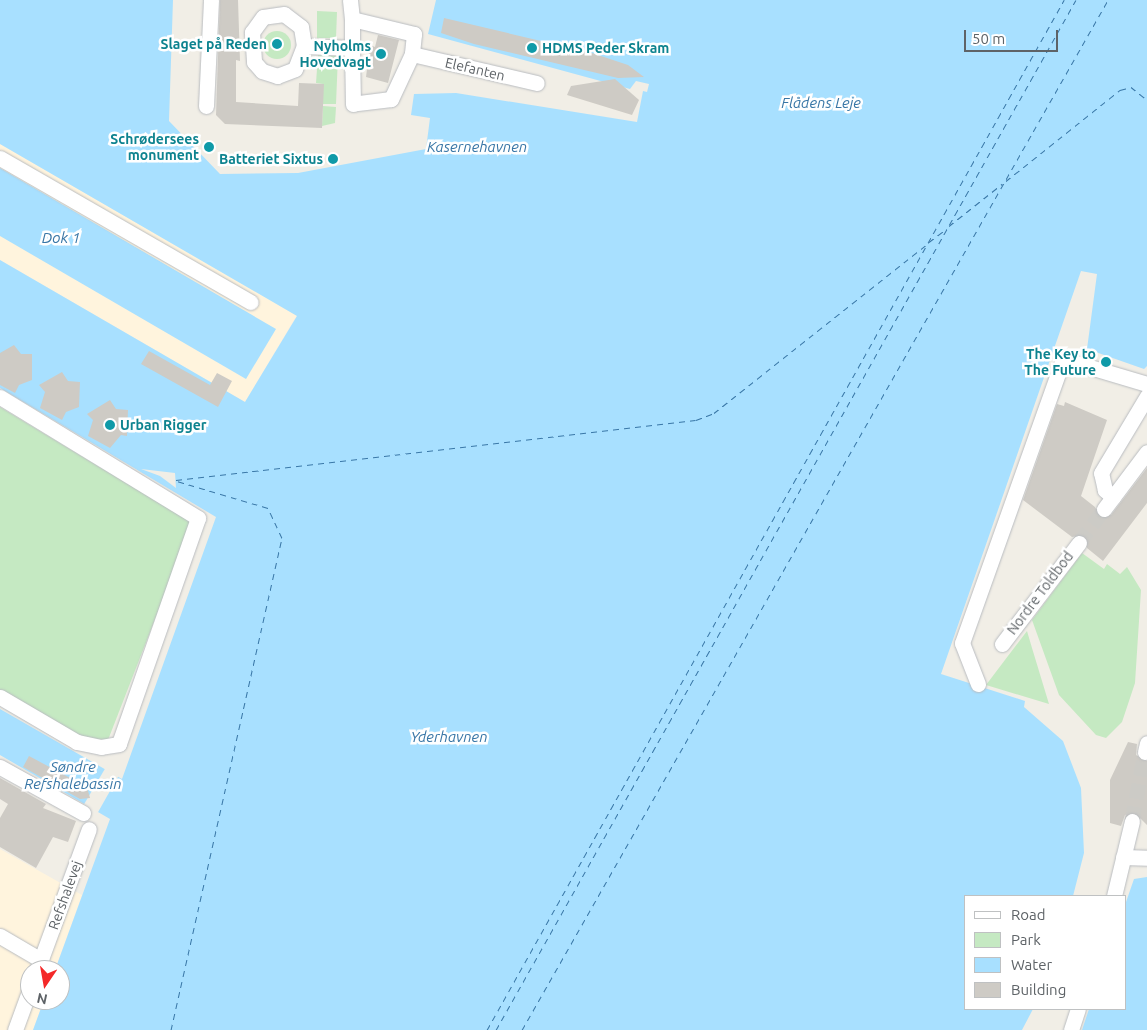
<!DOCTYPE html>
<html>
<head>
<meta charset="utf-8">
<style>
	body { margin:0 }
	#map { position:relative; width:1147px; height:1030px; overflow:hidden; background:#f1eee6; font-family:Ubuntu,sans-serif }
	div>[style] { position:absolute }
	.commercial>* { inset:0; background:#fff4dd }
	.green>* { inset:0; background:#c5e9c2 }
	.round { border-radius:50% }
	.water>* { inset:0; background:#a8e0ff }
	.pier>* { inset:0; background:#f1eee6 }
	.ferry>* { height:1px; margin-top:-0.5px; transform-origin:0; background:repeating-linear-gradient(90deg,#3876a6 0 6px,transparent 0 11px) }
	.building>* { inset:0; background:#cecbc5 }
	.minor-tunnel>* { height:15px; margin-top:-7.5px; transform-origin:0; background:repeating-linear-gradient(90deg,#cccbc6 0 15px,transparent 0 23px) }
	.roads { filter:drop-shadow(0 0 1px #b9bcc0) drop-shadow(0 0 1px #b9bcc0) }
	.minor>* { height:15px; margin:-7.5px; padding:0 7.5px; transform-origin:7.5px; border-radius:7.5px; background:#fff }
	.dots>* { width:14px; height:14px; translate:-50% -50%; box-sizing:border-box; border:2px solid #fff; border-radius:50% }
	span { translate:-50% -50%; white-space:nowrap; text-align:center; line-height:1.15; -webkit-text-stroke:5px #fff; paint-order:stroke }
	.culture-label { font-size:14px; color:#0d838f; font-weight:700 }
	.right { translate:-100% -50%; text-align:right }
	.left { translate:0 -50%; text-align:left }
	.street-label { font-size:14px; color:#5e6367 }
	.water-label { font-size:15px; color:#3876a6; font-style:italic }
	.legend { position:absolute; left:964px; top:895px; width:162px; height:115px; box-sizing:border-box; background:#fff; border:1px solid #bfc1c2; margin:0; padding:6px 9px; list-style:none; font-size:15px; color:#5e6367 }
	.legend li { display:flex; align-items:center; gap:10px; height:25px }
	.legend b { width:25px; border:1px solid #bfc1c2 }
	.north { position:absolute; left:20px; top:960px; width:50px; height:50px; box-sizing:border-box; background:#fff; border:1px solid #bfc1c2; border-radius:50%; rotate:192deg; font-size:14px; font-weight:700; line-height:20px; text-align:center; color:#5e6367 }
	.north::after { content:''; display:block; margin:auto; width:18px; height:22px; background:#f42929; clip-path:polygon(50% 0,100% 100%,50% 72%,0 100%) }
	.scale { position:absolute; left:964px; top:30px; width:94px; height:22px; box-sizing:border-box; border:2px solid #5e6367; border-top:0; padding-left:6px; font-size:15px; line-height:18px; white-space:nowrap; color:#5e6367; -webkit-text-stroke:4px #fff; paint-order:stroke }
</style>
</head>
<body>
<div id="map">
	<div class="commercial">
		<div style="clip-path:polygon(0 144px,297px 315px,245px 402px,0 260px)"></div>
		<div style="clip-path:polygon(0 849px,82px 895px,55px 970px,30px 970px,30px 1000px,44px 1000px,33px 1030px,0 1030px)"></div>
	</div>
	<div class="green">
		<div style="clip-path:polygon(317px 11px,337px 12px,336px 38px,317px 38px)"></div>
		<div class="round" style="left:263px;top:31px;width:28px;height:28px"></div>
		<div style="clip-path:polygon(318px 55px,338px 56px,336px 104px,323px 104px,323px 84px,316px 83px)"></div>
		<div style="clip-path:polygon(323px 106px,336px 107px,335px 123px,322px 126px)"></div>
		<div style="clip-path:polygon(0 407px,189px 521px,189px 532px,108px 740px,83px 739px,0 691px)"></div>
		<div style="clip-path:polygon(1082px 553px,1104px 569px,1107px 564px,1120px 574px,1127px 567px,1141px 590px,1135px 683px,1122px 722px,1106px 738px,1096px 735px,1059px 695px,1032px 620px)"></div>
		<div style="clip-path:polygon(1027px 631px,1032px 648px,1049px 704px,986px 685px)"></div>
	</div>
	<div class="water">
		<div style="clip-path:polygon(0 0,173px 0,169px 121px,220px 174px,298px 173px,426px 149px,430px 118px,411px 115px,414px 94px,456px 93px,637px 122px,643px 91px,647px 92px,649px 84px,636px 81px,630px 89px,428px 34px,436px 0,1147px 0,1147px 366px,1144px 369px,1087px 349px,1097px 274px,1081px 271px,941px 674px,1025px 701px,1024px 707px,1063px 741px,1081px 788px,1084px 853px,1073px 896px,966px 896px,966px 1009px,1033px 1009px,1022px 1030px,33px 1030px,44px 1000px,60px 1000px,60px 970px,55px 970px,110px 819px,0 755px,0 709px,122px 779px,216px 517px,0 388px,0 260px,245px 402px,297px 316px,0 144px)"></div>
		<div style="clip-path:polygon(0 168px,276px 329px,246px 379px,0 236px)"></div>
		<div style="clip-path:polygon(1147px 877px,1147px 1030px,1082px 1030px,1089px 1009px,1126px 1009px,1126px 902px,1134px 879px)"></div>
	</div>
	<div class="pier">
		<div style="clip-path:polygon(141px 469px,175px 473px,176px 488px,160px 476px)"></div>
		<div style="clip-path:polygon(106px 767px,119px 775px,97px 814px,83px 806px)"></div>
	</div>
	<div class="ferry">
		<div style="left:1006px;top:181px;width:146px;rotate:-38.6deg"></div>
		<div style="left:1120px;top:90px;width:11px;rotate:-15deg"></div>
		<div style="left:1131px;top:87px;width:21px;rotate:39deg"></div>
		<div style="left:949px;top:226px;width:68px;rotate:-38.4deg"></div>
		<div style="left:929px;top:242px;width:21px;rotate:-37deg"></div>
		<div style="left:176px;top:480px;width:523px;rotate:-6.58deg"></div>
		<div style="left:696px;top:420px;width:19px;rotate:-21deg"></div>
		<div style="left:714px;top:413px;width:270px;rotate:-38.4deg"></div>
		<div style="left:171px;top:1030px;width:504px;rotate:-77.29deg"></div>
		<div style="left:282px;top:538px;width:33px;rotate:-115deg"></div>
		<div style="left:268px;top:508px;width:95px;rotate:-163.5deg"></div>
		<div style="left:487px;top:1030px;width:1181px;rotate:-60.74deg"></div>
		<div style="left:496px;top:1030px;width:1182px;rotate:-60.62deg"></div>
		<div style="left:522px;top:1030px;width:1185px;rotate:-60.36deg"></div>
	</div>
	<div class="building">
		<div style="clip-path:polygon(220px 0,238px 0,240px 61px,236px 60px,236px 102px,298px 106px,299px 83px,324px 84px,322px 128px,225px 124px,216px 115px)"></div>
		<div style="clip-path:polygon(444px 18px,592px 53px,628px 65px,644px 77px,618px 78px,474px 44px,441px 33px)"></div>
		<div style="clip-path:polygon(378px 35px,399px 40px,388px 83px,366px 77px,370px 45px,375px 47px)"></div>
		<div style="clip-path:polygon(615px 79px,639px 100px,632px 115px,567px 95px,571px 86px)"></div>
		<div style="clip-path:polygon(14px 345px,21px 354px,32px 354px,32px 380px,19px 385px,15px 393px,0 385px,0 353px)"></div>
		<div style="clip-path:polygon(149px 351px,210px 385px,217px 373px,232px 381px,218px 407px,141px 364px)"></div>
		<div style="clip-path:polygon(62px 372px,68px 381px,80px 382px,79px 407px,66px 412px,62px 420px,40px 408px,45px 392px,39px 385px)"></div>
		<div style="clip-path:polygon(110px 400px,116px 409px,128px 410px,127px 436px,121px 435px,110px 448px,88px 436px,93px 420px,87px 414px)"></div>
		<div style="clip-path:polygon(1065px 402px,1107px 420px,1081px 496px,1095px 507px,1098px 516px,1111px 515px,1147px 468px,1147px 503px,1103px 561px,1087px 548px,1084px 535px,1072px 537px,1023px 500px,1057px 404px,1064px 406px)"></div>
		<div style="clip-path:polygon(1128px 742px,1137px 744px,1136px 755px,1147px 761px,1147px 825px,1134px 812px,1125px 815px,1121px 826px,1110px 823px,1110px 780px)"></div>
		<div style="clip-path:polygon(29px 756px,87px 787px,90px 798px,80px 799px,23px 767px)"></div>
		<div style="clip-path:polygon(0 778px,46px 804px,43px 808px,76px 821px,68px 842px,53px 837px,36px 868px,0 847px,0 818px,8px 804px,0 799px)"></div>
	</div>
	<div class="minor-tunnel">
		<div style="left:1079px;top:543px;width:42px;rotate:-53.7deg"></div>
		<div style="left:1132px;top:821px;width:70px;rotate:-79.3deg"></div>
	</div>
	<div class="roads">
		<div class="minor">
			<div style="left:350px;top:0;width:19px;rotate:84deg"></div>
			<div style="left:352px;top:19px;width:64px;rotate:13.6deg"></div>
			<div style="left:414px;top:34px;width:20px;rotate:96deg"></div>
			<div style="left:412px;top:54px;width:50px;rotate:115deg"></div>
			<div style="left:391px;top:99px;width:38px;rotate:173deg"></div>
			<div style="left:353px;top:104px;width:56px;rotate:-91deg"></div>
			<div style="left:304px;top:46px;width:19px;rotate:-99deg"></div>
			<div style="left:301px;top:27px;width:21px;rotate:-143deg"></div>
			<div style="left:284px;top:14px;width:21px;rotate:172deg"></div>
			<div style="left:263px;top:17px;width:19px;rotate:126deg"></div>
			<div style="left:252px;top:32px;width:30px;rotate:86deg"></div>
			<div style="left:254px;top:62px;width:12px;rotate:48deg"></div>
			<div style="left:262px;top:71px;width:16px;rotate:18deg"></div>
			<div style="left:277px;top:76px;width:19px;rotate:-21deg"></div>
			<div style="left:295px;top:69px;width:25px;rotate:-69deg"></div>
			<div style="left:304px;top:46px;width:48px;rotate:2.4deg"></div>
			<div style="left:352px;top:48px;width:29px;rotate:-90deg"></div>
			<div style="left:412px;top:54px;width:128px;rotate:13.1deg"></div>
			<div style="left:206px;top:106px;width:106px;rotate:-87.3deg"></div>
			<div style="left:0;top:158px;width:289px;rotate:29.9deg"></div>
			<div style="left:0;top:397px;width:232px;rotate:31.4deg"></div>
			<div style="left:198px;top:518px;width:239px;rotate:109.3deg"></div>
			<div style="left:119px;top:744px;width:18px;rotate:171deg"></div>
			<div style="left:101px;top:747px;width:25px;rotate:-168deg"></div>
			<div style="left:77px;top:742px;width:89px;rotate:-149.7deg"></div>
			<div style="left:1113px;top:497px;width:11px;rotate:-139deg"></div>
			<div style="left:1105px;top:490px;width:17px;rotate:-103deg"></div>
			<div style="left:1101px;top:473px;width:90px;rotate:-59.1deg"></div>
			<div style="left:1104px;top:509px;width:71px;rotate:-53deg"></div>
			<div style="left:1002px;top:644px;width:127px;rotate:-52.7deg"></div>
			<div style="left:978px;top:684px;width:44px;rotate:-111.3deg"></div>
			<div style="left:962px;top:643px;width:301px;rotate:-70.4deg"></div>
			<div style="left:1063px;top:359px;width:88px;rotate:16.6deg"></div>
			<div style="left:1145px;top:752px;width:9px;rotate:-77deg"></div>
			<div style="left:0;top:767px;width:95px;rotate:29deg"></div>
			<div style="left:1123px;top:857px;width:24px;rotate:2deg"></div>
			<div style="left:1114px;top:896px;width:77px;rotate:-76.5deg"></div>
			<div style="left:0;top:936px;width:48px;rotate:30.3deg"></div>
			<div style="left:37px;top:970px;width:150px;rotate:-69.8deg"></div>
			<div style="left:15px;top:1030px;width:44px;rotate:-69.9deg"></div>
			<div style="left:1071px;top:1030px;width:22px;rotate:-72deg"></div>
		</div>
	</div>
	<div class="dots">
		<div style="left:277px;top:44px;background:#0f9aa8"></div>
		<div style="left:532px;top:48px;background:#0f9aa8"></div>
		<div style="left:381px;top:54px;background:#0f9aa8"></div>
		<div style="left:209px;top:147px;background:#0f9aa8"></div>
		<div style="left:333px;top:159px;background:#0f9aa8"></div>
		<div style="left:1106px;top:362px;background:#0f9aa8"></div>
		<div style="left:110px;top:425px;background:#0f9aa8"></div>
	</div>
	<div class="culture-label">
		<span class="right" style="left:267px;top:44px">Slaget på Reden</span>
		<span class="right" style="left:371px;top:54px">Nyholms<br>Hovedvagt</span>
		<span class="left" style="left:542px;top:48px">HDMS Peder Skram</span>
		<span class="right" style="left:199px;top:147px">Schrødersees<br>monument</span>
		<span class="right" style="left:323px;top:159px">Batteriet Sixtus</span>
		<span class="right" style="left:1096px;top:362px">The Key to<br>The Future</span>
		<span class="left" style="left:120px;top:425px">Urban Rigger</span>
	</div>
	<div class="street-label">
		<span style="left:475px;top:69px;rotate:13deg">Elefanten</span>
		<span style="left:1040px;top:593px;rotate:-53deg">Nordre Toldbod</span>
		<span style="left:65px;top:895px;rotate:-70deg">Refshalevej</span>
	</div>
	<div class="water-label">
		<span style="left:821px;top:103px">Flådens Leje</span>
		<span style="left:477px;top:147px">Kasernehavnen</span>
		<span style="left:61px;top:238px">Dok 1</span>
		<span style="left:449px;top:737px">Yderhavnen</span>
		<span style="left:73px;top:775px">Søndre<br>Refshalebassin</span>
	</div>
	<ul class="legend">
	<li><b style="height:6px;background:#fff"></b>Road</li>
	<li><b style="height:14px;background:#c5e9c2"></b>Park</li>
	<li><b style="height:14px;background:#a8e0ff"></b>Water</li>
	<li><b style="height:14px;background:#cecbc5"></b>Building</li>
	</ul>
	<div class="north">N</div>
	<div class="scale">50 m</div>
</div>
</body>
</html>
